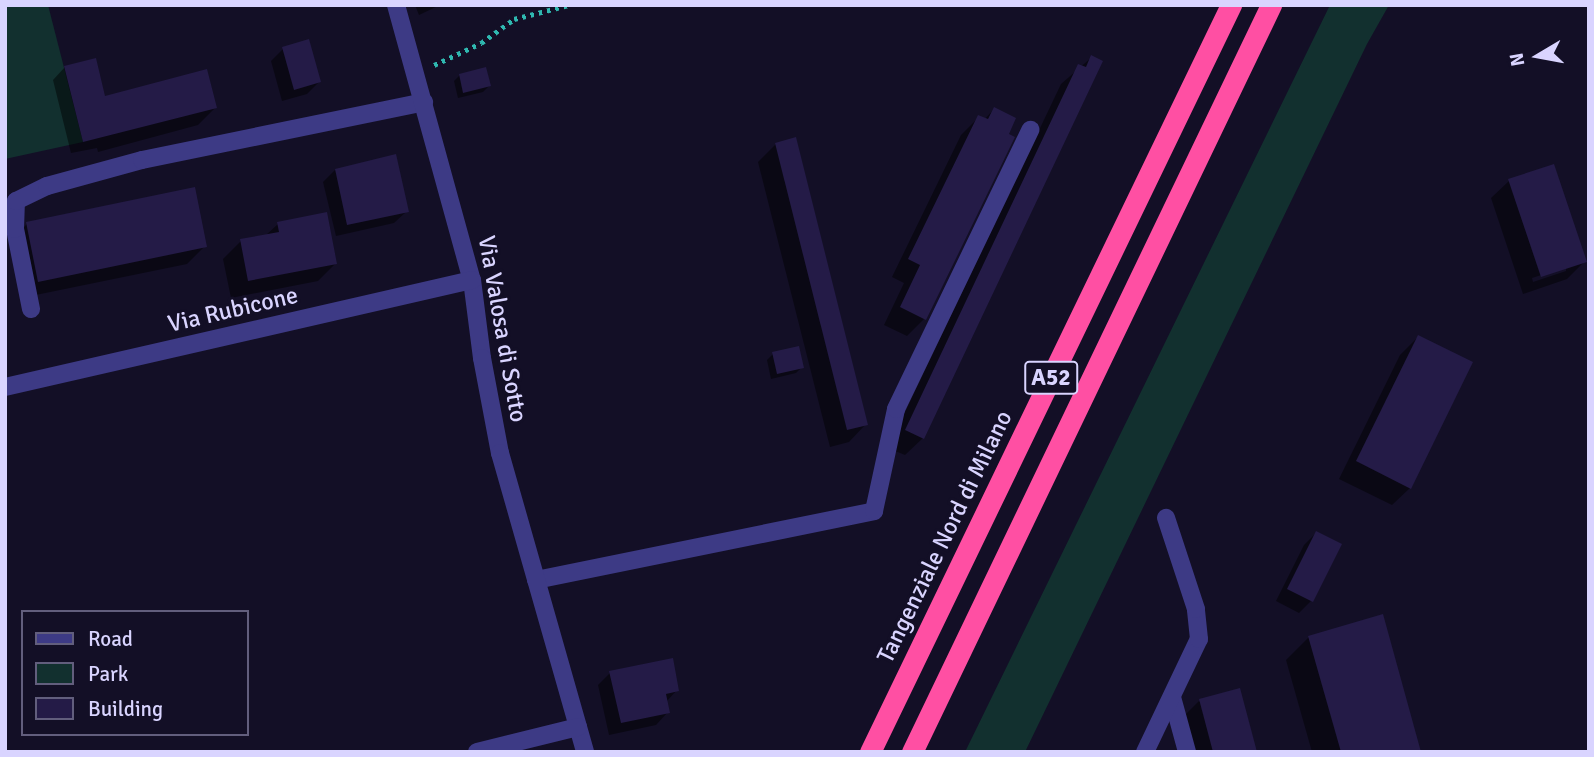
<!DOCTYPE html>
<html>
<head>
<meta charset="utf-8">
<style>
	body { margin:0 }
	#map { position:relative; width:1594px; height:757px; overflow:hidden; background:#130f26; font-family:Signika,sans-serif }
	div>[style] { position:absolute }
	.green>* { inset:0; background:#12302f }
	.shadow>* { inset:0; background:#0007 }
	.building>* { inset:0; background:#241b47 }
	.path>* { height:4.5px; margin-top:-2.25px; transform-origin:0; background:repeating-linear-gradient(90deg,#2fb8b0 0 3.5px,transparent 0 8.5px) }
	.lane>* { height:18px; margin:-9px; padding:0 9px; transform-origin:9px; border-radius:9px; background:#3d3a85 }
	.street>* { height:18px; margin:-9px; padding:0 9px; transform-origin:9px; border-radius:9px; background:#3d3a85 }
	.highway>* { height:21px; margin:-10.5px; padding:0 10.5px; transform-origin:10.5px; border-radius:10.5px; background:#ff4fa3 }
	span { translate:-50% -50%; white-space:nowrap; text-align:center; line-height:1.15; -webkit-text-stroke:6px #130f26; paint-order:stroke }
	.shield-label span { padding:2px 5px; background:#130f26; border:2px solid; border-radius:5px; -webkit-text-stroke-width:0 }
	.shield-label { font-size:23px; color:#d9d4ff; font-weight:700 }
	.street-label { font-size:24px; color:#d9d4ff }
	.frame { position:absolute; inset:0; border:7px solid #d9d4ff; pointer-events:none }
	.legend { position:absolute; left:21px; top:610px; width:228px; height:126px; box-sizing:border-box; background:#130f26; border:2px solid #625e7d; margin:0; padding:9px 12px; list-style:none; font-size:21px; color:#d9d4ff }
	.legend li { display:flex; align-items:center; gap:14px; height:35px }
	.legend b { width:35px; border:2px solid #625e7d }
	.north { position:absolute; left:1503px; top:21px; width:70px; height:70px; -webkit-text-stroke:5px #130f26; paint-order:stroke; rotate:260deg; font-size:19px; font-weight:700; line-height:28px; text-align:center; color:#d9d4ff }
	.north::after { content:''; display:block; margin:auto; width:24px; height:32px; background:#d9d4ff; clip-path:polygon(50% 0,100% 100%,50% 72%,0 100%) }
</style>
</head>
<body>
<div id="map">
	<div class="green">
		<div style="clip-path:polygon(5px 5px,48px 5px,83px 142px,5px 159px)"></div>
		<div style="clip-path:polygon(1330px 5px,1389px 5px,1367px 44px,1025px 752px,965px 752px)"></div>
	</div>
	<div class="shadow">
		<div style="clip-path:polygon(415px 5px,440px 5px,419px 15px)"></div>
		<div style="clip-path:polygon(283px 49px,319px 82px,307px 94px,282px 101px,271px 61px)"></div>
		<div style="clip-path:polygon(1092px 57px,923px 438px,905px 455px,888px 448px,1061px 84px)"></div>
		<div style="clip-path:polygon(65px 67px,105px 98px,215px 108px,198px 125px,98px 152px,97px 148px,71px 153px,53px 80px)"></div>
		<div style="clip-path:polygon(460px 75px,489px 86px,483px 92px,458px 98px,454px 81px)"></div>
		<div style="clip-path:polygon(994px 109px,925px 318px,907px 336px,884px 325px,904px 283px,892px 277px,961px 135px,979px 117px,984px 120px)"></div>
		<div style="clip-path:polygon(776px 144px,866px 424px,849px 442px,830px 447px,758px 162px)"></div>
		<div style="clip-path:polygon(335px 170px,407px 211px,394px 223px,336px 236px,323px 182px)"></div>
		<div style="clip-path:polygon(evenodd,1509px 181px,1585px 261px,1567px 279px,1523px 294px,1491px 198px,1509px 181px,1566px 267px,1566px 271px,1533px 282px,1532px 278px,1566px 267px)"></div>
		<div style="clip-path:polygon(27px 224px,205px 246px,187px 264px,21px 298px,9px 242px)"></div>
		<div style="clip-path:polygon(278px 224px,336px 263px,318px 281px,231px 298px,223px 259px,241px 241px,265px 236px)"></div>
		<div style="clip-path:polygon(1418px 337px,1410px 488px,1392px 505px,1339px 479px,1400px 355px)"></div>
		<div style="clip-path:polygon(773px 354px,802px 367px,796px 373px,771px 379px,767px 360px)"></div>
		<div style="clip-path:polygon(1316px 533px,1311px 601px,1299px 613px,1276px 601px,1304px 545px)"></div>
		<div style="clip-path:polygon(1309px 637px,1419px 752px,1312px 752px,1286px 660px)"></div>
		<div style="clip-path:polygon(610px 673px,677px 690px,666px 702px,668px 712px,656px 725px,609px 735px,598px 685px)"></div>
		<div style="clip-path:polygon(1199px 701px,1255px 752px,1190px 752px,1182px 718px)"></div>
	</div>
	<div class="building">
		<div style="clip-path:polygon(309px 39px,321px 82px,294px 90px,282px 47px)"></div>
		<div style="clip-path:polygon(1091px 55px,1103px 61px,924px 439px,905px 430px,1078px 64px,1086px 67px)"></div>
		<div style="clip-path:polygon(96px 58px,105px 96px,207px 69px,217px 108px,83px 142px,64px 66px)"></div>
		<div style="clip-path:polygon(486px 67px,491px 86px,463px 93px,459px 74px)"></div>
		<div style="clip-path:polygon(994px 107px,1016px 118px,1009px 134px,1015px 137px,926px 320px,900px 307px,920px 265px,908px 259px,978px 115px,988px 119px)"></div>
		<div style="clip-path:polygon(796px 137px,868px 425px,847px 430px,775px 143px)"></div>
		<div style="clip-path:polygon(396px 154px,409px 212px,347px 225px,335px 169px)"></div>
		<div style="clip-path:polygon(1554px 164px,1587px 262px,1541px 277px,1508px 179px)"></div>
		<div style="clip-path:polygon(195px 187px,207px 247px,38px 282px,26px 222px)"></div>
		<div style="clip-path:polygon(327px 212px,337px 264px,248px 281px,240px 239px,279px 232px,277px 222px)"></div>
		<div style="clip-path:polygon(1418px 335px,1473px 362px,1411px 489px,1356px 461px)"></div>
		<div style="clip-path:polygon(799px 346px,804px 368px,777px 374px,772px 352px)"></div>
		<div style="clip-path:polygon(1316px 531px,1342px 544px,1313px 602px,1287px 589px)"></div>
		<div style="clip-path:polygon(1383px 614px,1421px 752px,1341px 752px,1308px 636px)"></div>
		<div style="clip-path:polygon(673px 658px,679px 691px,666px 694px,670px 713px,621px 723px,609px 671px)"></div>
		<div style="clip-path:polygon(1240px 688px,1257px 752px,1213px 752px,1199px 699px)"></div>
	</div>
	<div class="path">
		<div style="left:434px;top:65px;width:52px;rotate:-25.1deg"></div>
		<div style="left:481px;top:43px;width:41px;rotate:-36deg"></div>
		<div style="left:514px;top:19px;width:57px;rotate:-14.3deg"></div>
	</div>
	<div class="lane">
		<div style="left:31px;top:309px;width:82px;rotate:-101.3deg"></div>
		<div style="left:15px;top:229px;width:28px;rotate:-88deg"></div>
		<div style="left:16px;top:201px;width:34px;rotate:-26deg"></div>
		<div style="left:47px;top:186px;width:98px;rotate:-15.3deg"></div>
		<div style="left:142px;top:160px;width:288px;rotate:-11.6deg"></div>
		<div style="left:536px;top:580px;width:345px;rotate:-11.5deg"></div>
		<div style="left:874px;top:511px;width:104px;rotate:-77.8deg"></div>
		<div style="left:896px;top:409px;width:310px;rotate:-64.3deg"></div>
		<div style="left:1172px;top:697px;width:57px;rotate:74.7deg"></div>
		<div style="left:1145px;top:752px;width:125px;rotate:-64.5deg"></div>
		<div style="left:1199px;top:639px;width:30px;rotate:-96deg"></div>
		<div style="left:1196px;top:609px;width:96px;rotate:-108.2deg"></div>
	</div>
	<div class="street">
		<div style="left:396px;top:5px;width:285px;rotate:74.6deg"></div>
		<div style="left:472px;top:280px;width:79px;rotate:82.7deg"></div>
		<div style="left:482px;top:358px;width:97px;rotate:79.3deg"></div>
		<div style="left:500px;top:453px;width:311px;rotate:74.1deg"></div>
		<div style="left:5px;top:387px;width:479px;rotate:-12.9deg"></div>
		<div style="left:477px;top:752px;width:104px;rotate:-13.9deg"></div>
	</div>
	<div class="highway">
		<div style="left:870px;top:752px;width:830px;rotate:-64.21deg"></div>
		<div style="left:912px;top:752px;width:829px;rotate:-64.33deg"></div>
	</div>
	<div class="shield-label">
		<span style="left:1051px;top:378px">A52</span>
	</div>
	<div class="street-label">
		<span style="left:233px;top:310px;rotate:-13deg">Via Rubicone</span>
		<span style="left:502px;top:329px;rotate:80deg">Via Valosa di Sotto</span>
		<span style="left:945px;top:537px;rotate:-64deg">Tangenziale Nord di Milano</span>
	</div>
	<div class="frame"></div>
	<ul class="legend">
	<li><b style="height:9px;background:#3d3a85"></b>Road</li>
	<li><b style="height:19px;background:#12302f"></b>Park</li>
	<li><b style="height:19px;background:#241b47"></b>Building</li>
	</ul>
	<div class="north">N</div>
</div>
</body>
</html>
